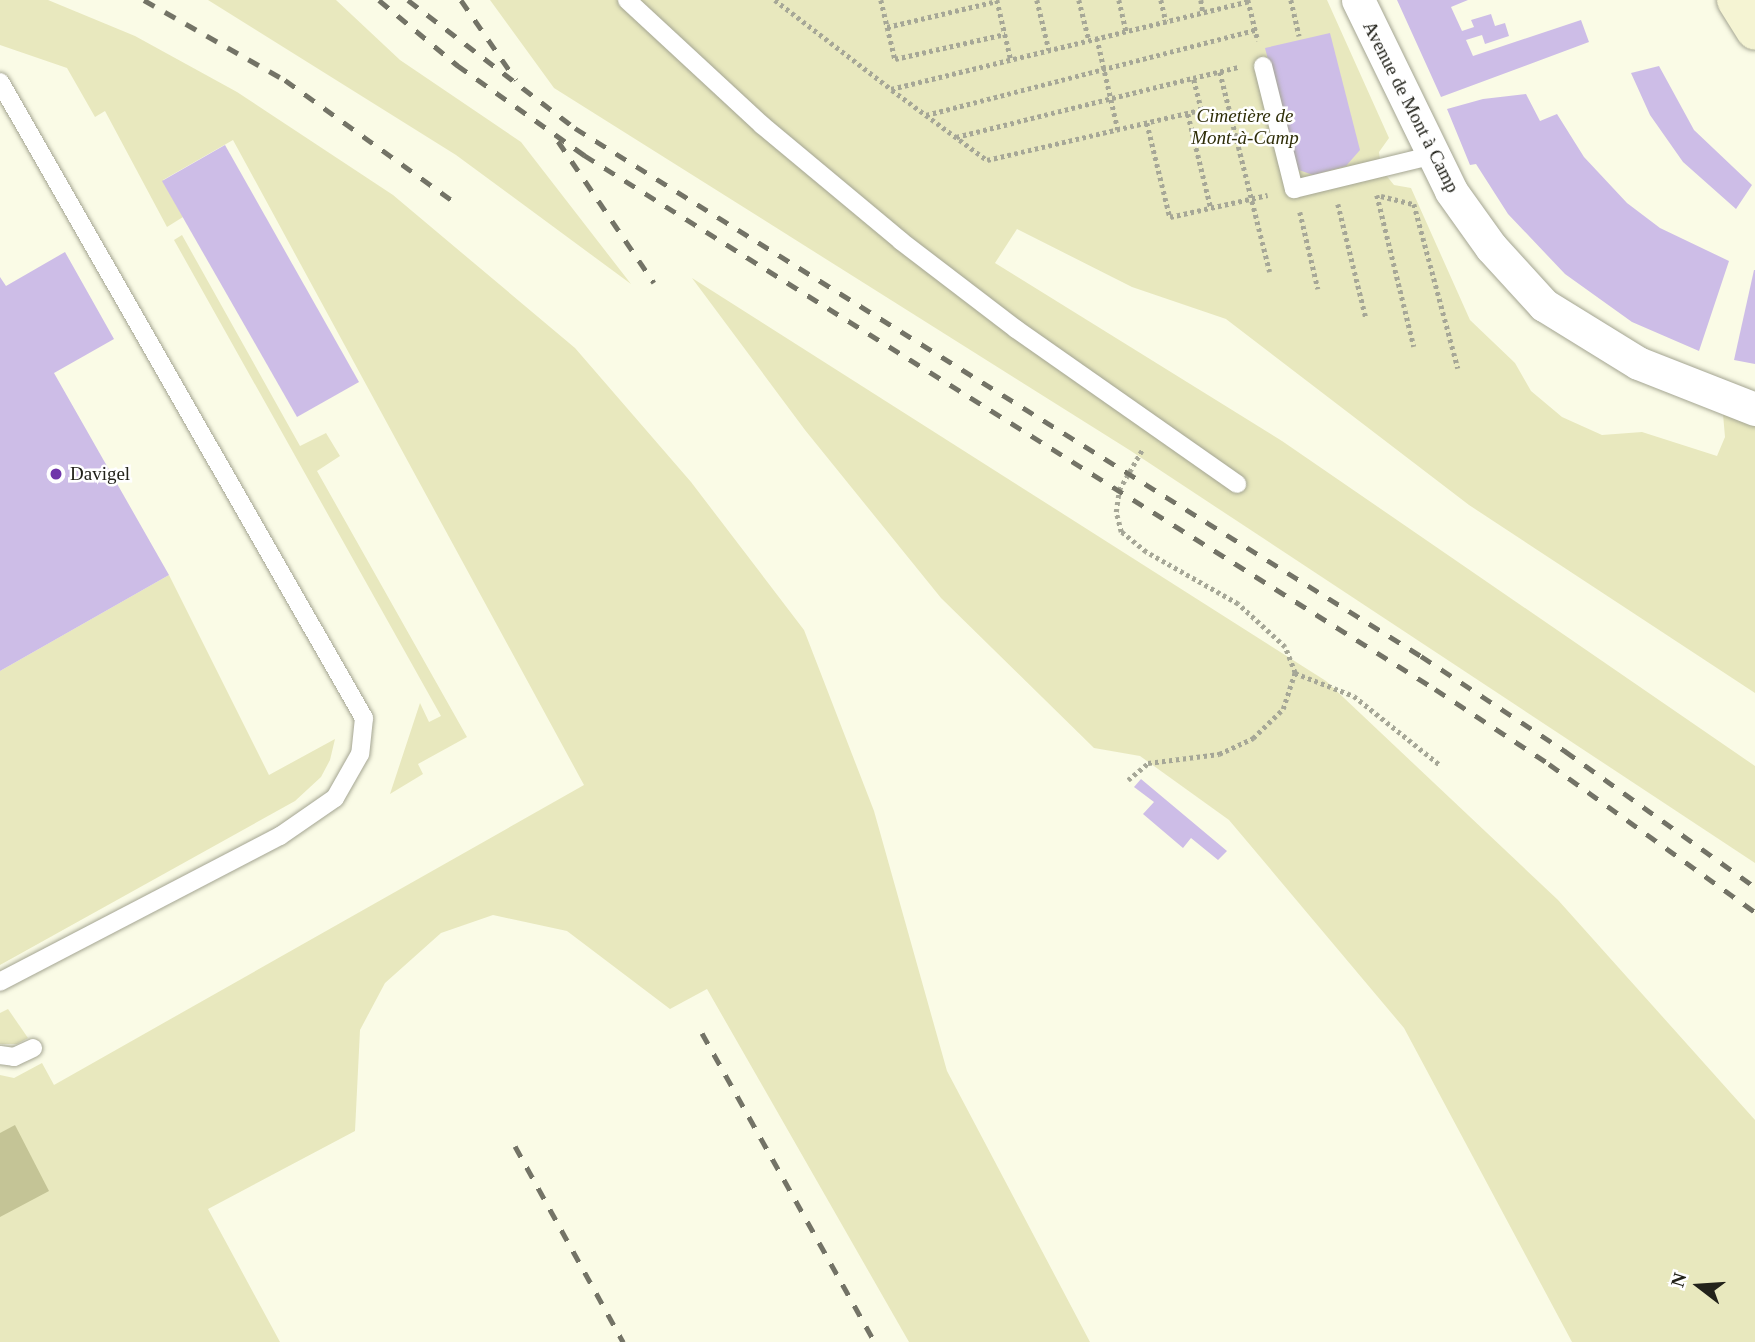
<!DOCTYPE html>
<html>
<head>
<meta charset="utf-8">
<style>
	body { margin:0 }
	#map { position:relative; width:1755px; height:1342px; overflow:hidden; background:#fafbe6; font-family:Georgia,serif }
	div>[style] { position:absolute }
	.green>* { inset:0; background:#e8e8be }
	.water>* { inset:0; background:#c4c496 }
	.building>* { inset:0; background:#cdbde7 }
	.path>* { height:4.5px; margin-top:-2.25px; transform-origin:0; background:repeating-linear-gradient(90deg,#a6a797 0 3.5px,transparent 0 7px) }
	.roads { filter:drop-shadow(0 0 2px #a4a592) drop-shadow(0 0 2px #a4a592) }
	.lane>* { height:18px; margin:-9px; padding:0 9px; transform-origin:9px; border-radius:9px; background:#fff }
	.street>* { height:33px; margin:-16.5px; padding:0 16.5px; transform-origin:16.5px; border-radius:16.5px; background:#fff }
	.secondary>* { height:38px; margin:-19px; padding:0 19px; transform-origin:19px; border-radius:19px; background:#f5f4d3 }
	.rail>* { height:5px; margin-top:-2.5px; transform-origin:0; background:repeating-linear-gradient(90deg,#737366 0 12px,transparent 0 24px) }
	.dots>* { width:19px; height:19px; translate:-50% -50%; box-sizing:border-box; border:4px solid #fff; border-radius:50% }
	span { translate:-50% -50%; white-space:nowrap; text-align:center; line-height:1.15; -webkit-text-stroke:5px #fff; paint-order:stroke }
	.street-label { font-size:19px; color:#22221a }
	.park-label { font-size:19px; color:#2f2e08; font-style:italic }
	.poi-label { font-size:19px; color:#22221a }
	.left { translate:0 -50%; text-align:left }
	.north { position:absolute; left:1664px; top:1251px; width:70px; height:70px; -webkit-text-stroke:5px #fff; paint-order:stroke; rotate:287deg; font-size:19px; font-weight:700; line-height:28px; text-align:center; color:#22221a }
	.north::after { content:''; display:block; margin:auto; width:24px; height:32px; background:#22221a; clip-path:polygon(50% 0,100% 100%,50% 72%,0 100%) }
</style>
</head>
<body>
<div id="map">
	<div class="green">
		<div style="clip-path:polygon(0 0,48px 0,135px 36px,237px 92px,393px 195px,575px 348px,691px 482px,804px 630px,874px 811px,947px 1071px,1090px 1342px,909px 1342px,707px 989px,670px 1009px,567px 931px,493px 915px,441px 933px,385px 983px,360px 1030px,355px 1131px,208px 1209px,280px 1342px,0 1342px,0 1075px,14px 1078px,42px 1063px,54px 1085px,584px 785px,233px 140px,163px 180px,183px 217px,167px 227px,105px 111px,95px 117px,67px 68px,0 45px)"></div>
		<div style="clip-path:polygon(208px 0,336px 0,400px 60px,521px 142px,631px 284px,456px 155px)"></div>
		<div style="clip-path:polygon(490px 0,1327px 0,1389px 138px,1379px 152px,1381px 169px,1394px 185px,1411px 188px,1470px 320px,1515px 363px,1531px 391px,1562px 417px,1602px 435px,1642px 432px,1717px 456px,1725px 437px,1723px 414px,1755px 419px,1755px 693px,1469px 505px,1226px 319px,1132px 287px,1017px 229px,995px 263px,1282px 441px,1755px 766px,1755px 863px,1131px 451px,554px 88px)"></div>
		<div style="clip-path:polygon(182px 235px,300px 446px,326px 433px,340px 456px,317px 471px,467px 737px,418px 764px,423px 774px,390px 794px,420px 703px,429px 722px,441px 716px,174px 240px)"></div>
		<div style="clip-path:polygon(692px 278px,1326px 681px,1558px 900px,1755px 1120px,1755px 1342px,1572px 1342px,1404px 1028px,1229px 820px,1140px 756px,1094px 748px,941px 598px,805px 430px)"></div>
		<div style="clip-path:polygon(169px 575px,269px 775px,335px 739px,330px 760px,321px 777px,295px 801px,0 965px,0 671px)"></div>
		<div style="clip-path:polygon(8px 1009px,28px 1038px,17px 1044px,0 1044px,0 1013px)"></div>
	</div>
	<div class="water">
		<div style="clip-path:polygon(15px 1125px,49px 1191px,0 1217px,0 1133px)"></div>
	</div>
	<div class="building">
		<div style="clip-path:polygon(1397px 0,1468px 0,1451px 7px,1462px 31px,1474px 27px,1471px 20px,1491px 14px,1495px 26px,1505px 23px,1509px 36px,1485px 44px,1482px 35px,1466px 40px,1473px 56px,1581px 20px,1589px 42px,1441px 97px)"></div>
		<div style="clip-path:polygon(1330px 33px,1360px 150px,1346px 166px,1313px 175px,1296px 169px,1265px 48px)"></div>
		<div style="clip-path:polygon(1659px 66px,1694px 130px,1752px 185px,1736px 209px,1683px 162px,1650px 115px,1631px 73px)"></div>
		<div style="clip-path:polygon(1526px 94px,1540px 121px,1557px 114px,1584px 157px,1627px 203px,1660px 228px,1729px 261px,1699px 351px,1632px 322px,1565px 274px,1508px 214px,1476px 164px,1470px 165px,1447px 109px,1483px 99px)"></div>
		<div style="clip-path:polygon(225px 145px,359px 382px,297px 417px,162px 181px)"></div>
		<div style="clip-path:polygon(65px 252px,114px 339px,54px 373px,169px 575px,0 671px,0 277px,6px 286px)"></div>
		<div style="clip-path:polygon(1754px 270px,1755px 270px,1755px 364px,1734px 360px)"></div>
		<div style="clip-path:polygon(1141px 779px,1227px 851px,1218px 860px,1191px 838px,1183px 848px,1143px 814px,1154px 802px,1134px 787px)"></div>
	</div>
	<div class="path">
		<div style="left:775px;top:0;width:146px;rotate:37.5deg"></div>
		<div style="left:891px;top:89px;width:368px;rotate:-13.8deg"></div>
		<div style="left:881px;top:0;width:61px;rotate:76.7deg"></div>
		<div style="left:895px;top:59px;width:113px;rotate:-12.8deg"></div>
		<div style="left:997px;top:0;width:62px;rotate:76.9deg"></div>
		<div style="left:1037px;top:0;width:51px;rotate:76.5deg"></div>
		<div style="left:1079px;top:0;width:41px;rotate:76deg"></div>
		<div style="left:1119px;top:0;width:32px;rotate:77deg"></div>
		<div style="left:1161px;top:0;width:22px;rotate:77deg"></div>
		<div style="left:1201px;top:0;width:12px;rotate:81deg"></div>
		<div style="left:1248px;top:0;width:42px;rotate:76.3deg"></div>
		<div style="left:1291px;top:0;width:37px;rotate:77deg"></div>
		<div style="left:887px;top:27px;width:113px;rotate:-13.3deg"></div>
		<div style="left:1097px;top:38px;width:94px;rotate:77.1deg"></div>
		<div style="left:1220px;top:72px;width:206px;rotate:76deg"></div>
		<div style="left:892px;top:90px;width:118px;rotate:36.4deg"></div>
		<div style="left:987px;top:160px;width:220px;rotate:-13.2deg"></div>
		<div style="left:1201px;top:110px;width:33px;rotate:-104deg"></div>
		<div style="left:1193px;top:78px;width:46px;rotate:-13.7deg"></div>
		<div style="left:1188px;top:114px;width:97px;rotate:76.3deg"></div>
		<div style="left:926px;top:115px;width:340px;rotate:-14.5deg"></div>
		<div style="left:1147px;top:123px;width:97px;rotate:76.3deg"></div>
		<div style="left:1170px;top:217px;width:100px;rotate:-12.7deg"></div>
		<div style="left:956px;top:137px;width:244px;rotate:-14deg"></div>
		<div style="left:1377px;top:195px;width:156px;rotate:76.3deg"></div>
		<div style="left:1381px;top:196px;width:34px;rotate:14deg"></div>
		<div style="left:1414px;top:204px;width:170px;rotate:75deg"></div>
		<div style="left:1338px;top:204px;width:117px;rotate:76.2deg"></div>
		<div style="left:1300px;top:212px;width:79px;rotate:76.8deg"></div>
		<div style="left:1295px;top:673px;width:63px;rotate:21.3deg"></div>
		<div style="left:1354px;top:696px;width:110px;rotate:38.7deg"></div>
		<div style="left:1128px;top:780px;width:26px;rotate:-40deg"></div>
		<div style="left:1148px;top:763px;width:72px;rotate:-7.2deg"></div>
		<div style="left:1219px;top:754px;width:38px;rotate:-25deg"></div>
		<div style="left:1253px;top:738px;width:42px;rotate:-44deg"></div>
		<div style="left:1283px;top:709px;width:38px;rotate:-72deg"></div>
		<div style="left:1295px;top:673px;width:28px;rotate:-111deg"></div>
		<div style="left:1285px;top:647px;width:64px;rotate:-137.5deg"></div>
		<div style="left:1238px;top:604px;width:106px;rotate:-150.5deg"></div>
		<div style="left:1146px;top:552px;width:32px;rotate:-141deg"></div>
		<div style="left:1121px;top:532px;width:21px;rotate:-104deg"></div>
		<div style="left:1116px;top:512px;width:22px;rotate:-82deg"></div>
		<div style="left:1119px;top:490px;width:46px;rotate:-60.1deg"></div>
	</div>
	<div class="roads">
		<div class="lane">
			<div style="left:627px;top:0;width:184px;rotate:42.8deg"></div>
			<div style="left:762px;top:125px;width:181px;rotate:39.8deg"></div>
			<div style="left:901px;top:241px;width:145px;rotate:37.4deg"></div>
			<div style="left:1016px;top:329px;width:270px;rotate:35deg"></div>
			<div style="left:1263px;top:66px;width:127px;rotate:75.9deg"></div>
			<div style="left:1294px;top:189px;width:143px;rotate:-13.7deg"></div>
			<div style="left:0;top:82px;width:733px;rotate:60.22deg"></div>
			<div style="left:364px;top:718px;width:36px;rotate:96deg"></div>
			<div style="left:360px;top:754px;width:51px;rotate:119.6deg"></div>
			<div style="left:335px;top:798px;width:67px;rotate:145.4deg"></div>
			<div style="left:280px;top:836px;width:316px;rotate:152.5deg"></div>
			<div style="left:0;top:1055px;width:14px;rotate:8deg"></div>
			<div style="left:14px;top:1057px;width:21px;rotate:-25deg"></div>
		</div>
		<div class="street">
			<div style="left:1358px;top:0;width:212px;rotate:64deg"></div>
			<div style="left:1451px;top:191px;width:69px;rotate:54.5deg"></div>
			<div style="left:1491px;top:247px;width:79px;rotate:47.6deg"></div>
			<div style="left:1544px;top:305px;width:110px;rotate:31.7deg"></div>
			<div style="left:1638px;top:363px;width:126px;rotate:21.5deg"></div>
		</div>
		<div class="secondary">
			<div style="left:1736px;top:0;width:36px;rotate:58deg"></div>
		</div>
	</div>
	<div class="rail">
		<div style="left:144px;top:0;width:162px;rotate:29.6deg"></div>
		<div style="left:285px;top:80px;width:207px;rotate:35.8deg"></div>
		<div style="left:379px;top:0;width:102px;rotate:39.8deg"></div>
		<div style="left:457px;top:65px;width:156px;rotate:35.3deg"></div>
		<div style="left:584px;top:155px;width:1005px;rotate:32.11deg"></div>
		<div style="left:1435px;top:689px;width:136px;rotate:33.3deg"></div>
		<div style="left:1549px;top:764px;width:254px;rotate:35.7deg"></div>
		<div style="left:408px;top:0;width:210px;rotate:37.5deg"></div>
		<div style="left:575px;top:128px;width:997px;rotate:31.97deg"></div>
		<div style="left:1421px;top:656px;width:173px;rotate:33.4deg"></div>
		<div style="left:1565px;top:751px;width:234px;rotate:35.6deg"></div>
		<div style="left:461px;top:0;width:97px;rotate:55.5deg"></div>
		<div style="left:558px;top:141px;width:171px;rotate:55.9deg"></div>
		<div style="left:702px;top:1033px;width:354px;rotate:60.8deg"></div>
		<div style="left:515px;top:1146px;width:224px;rotate:61.1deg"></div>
	</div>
	<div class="dots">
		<div style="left:56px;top:474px;background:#6f34aa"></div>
	</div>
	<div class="street-label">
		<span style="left:1411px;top:107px;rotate:63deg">Avenue de Mont à Camp</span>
	</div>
	<div class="park-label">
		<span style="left:1245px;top:127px">Cimetière de<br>Mont-à-Camp</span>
	</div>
	<div class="poi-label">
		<span class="left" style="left:70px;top:474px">Davigel</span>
	</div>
	<div class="north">N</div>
</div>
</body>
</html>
